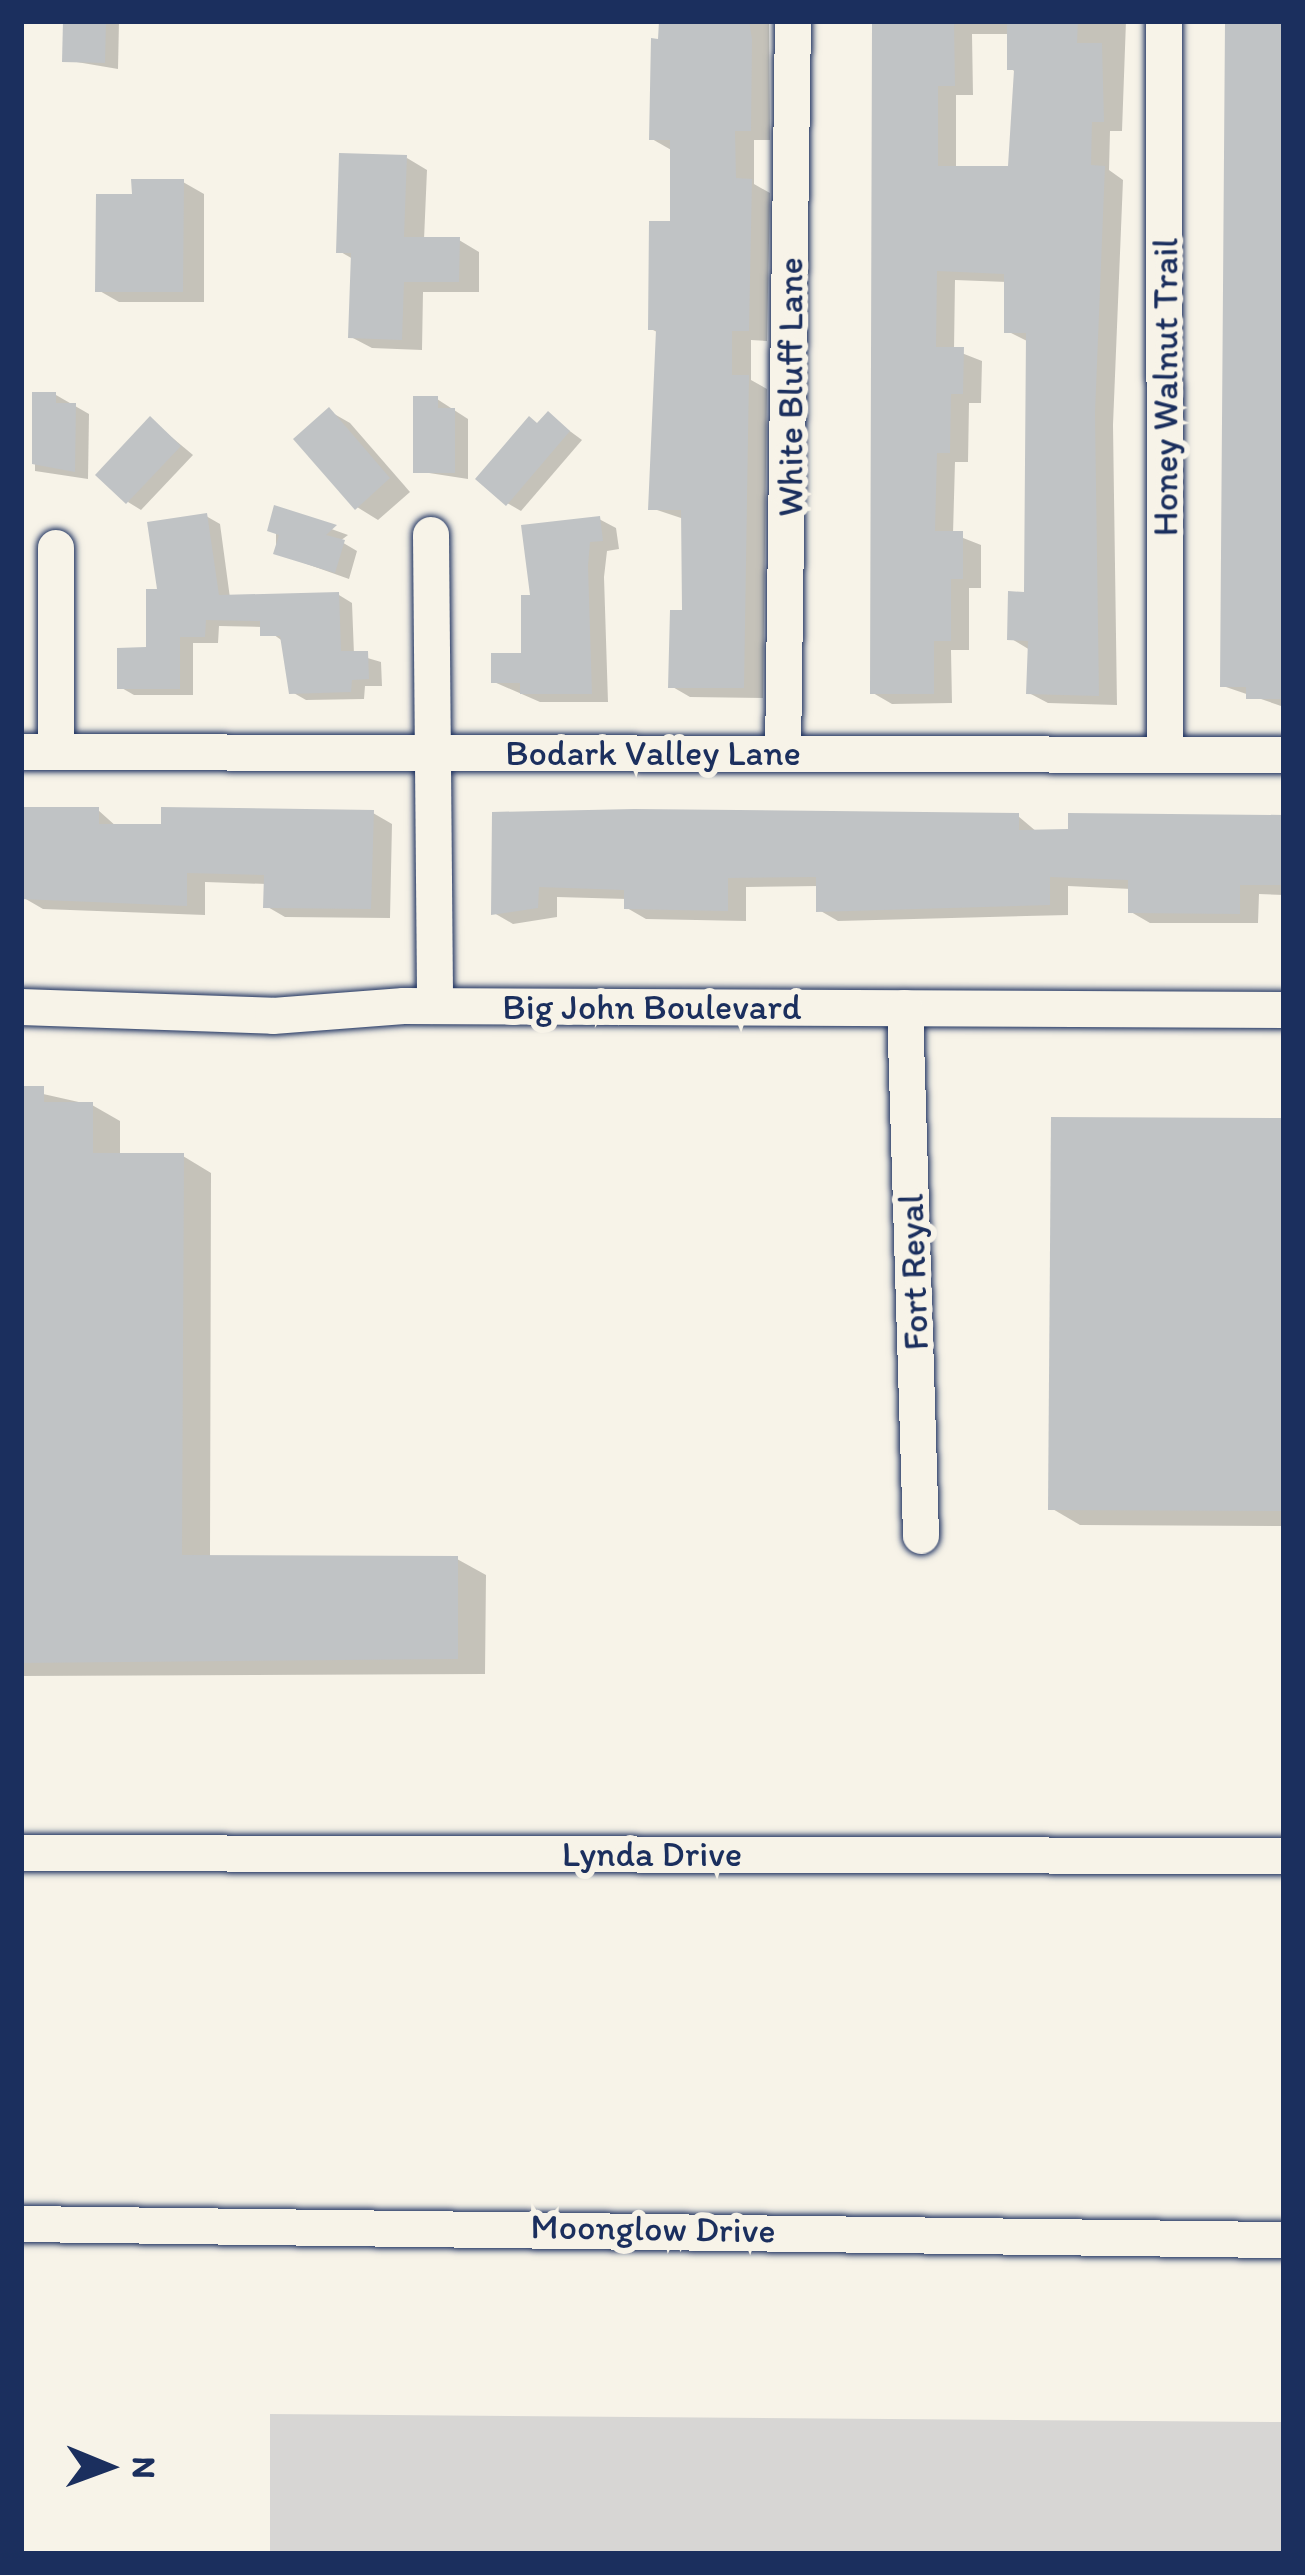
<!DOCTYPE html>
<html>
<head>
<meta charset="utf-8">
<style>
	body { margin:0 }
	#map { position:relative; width:1305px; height:2575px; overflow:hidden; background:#f7f3e8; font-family:Itim,sans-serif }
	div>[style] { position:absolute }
	.green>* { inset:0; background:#d7d6d4 }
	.shadow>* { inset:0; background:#0003 }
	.building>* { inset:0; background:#c0c3c5 }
	.roads { filter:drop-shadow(0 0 3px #1b2f5e) drop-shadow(0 0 3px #1b2f5e) }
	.minor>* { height:36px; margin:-18px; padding:0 18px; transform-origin:18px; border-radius:18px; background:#f7f3e8 }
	span { translate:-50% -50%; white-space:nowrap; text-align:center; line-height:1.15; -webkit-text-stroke:12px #f7f3e8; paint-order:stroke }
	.street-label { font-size:36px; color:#1b2f5e }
	.frame { position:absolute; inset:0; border:24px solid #1b2f5e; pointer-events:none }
	.north { position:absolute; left:48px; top:2407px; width:120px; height:120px; -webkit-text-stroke:9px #f7f3e8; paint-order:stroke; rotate:91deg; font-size:33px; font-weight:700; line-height:48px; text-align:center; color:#1b2f5e }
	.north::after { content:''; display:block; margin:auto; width:42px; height:54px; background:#1b2f5e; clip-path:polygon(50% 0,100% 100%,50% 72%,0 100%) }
</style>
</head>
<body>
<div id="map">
	<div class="green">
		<div style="clip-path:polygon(270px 2414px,1284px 2422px,1284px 2554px,270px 2554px)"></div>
	</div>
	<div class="shadow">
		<div style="clip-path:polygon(66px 21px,119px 21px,118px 69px,65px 60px)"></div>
		<div style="clip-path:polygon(662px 21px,769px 21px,770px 140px,754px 140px,754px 184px,770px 193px,767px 341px,751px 340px,751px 380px,767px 389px,763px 698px,690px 697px,671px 686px,685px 613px,684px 519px,651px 508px,659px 333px,651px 329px,672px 224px,673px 151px,652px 139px)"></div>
		<div style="clip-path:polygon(evenodd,877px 21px,1126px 21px,1122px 131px,1110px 131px,1109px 170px,1123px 180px,1113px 425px,1117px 705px,1048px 703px,1029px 693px,1030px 650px,1010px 638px,1027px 595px,1029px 342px,1007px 331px,1007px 282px,955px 280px,954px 350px,982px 361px,981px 403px,969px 403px,968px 462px,955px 462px,953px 534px,981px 545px,981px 588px,969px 588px,969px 650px,951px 650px,952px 703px,892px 704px,873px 693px,877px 21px,972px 34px,1010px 34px,1010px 68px,1017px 73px,1011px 169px,956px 169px,956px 95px,973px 95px,972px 34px)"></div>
		<div style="clip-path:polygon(1232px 21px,1284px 21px,1284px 707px,1223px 686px)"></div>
		<div style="clip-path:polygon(407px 158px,427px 170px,424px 240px,459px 240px,479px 252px,479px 292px,423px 292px,422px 350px,372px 348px,351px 337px,353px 259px,339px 251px)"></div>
		<div style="clip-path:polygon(183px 182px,204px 194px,204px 302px,119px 302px,98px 290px,135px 197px)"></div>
		<div style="clip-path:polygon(35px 395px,56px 395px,89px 414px,88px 479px,35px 471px)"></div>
		<div style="clip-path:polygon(437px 399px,468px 419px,468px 479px,416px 471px)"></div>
		<div style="clip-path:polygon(329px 411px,350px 423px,410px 492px,378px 520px,357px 507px)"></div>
		<div style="clip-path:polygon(548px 415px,582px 440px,521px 511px,507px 503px)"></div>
		<div style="clip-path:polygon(151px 420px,193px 455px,141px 510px,128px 502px)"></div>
		<div style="clip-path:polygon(276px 509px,348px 535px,340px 541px,357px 551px,349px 579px,276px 553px)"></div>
		<div style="clip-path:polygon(206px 516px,220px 524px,230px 598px,339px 595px,352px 603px,354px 654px,381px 662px,382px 686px,365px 686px,364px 699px,306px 700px,292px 692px,284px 642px,263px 627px,219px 626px,218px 643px,193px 643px,193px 695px,134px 695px,120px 687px,149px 650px,161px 592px)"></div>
		<div style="clip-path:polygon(599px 519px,616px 528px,619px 549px,607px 551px,604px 577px,608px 702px,540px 702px,494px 682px,524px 656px,533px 598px)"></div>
		<div style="clip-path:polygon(98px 810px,117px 827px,373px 813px,392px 824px,390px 918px,285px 917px,266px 906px,266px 884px,205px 882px,205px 915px,43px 909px,24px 898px,21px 811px)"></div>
		<div style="clip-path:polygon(495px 815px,1018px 816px,1037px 832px,1284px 817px,1284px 895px,1259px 894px,1258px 923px,1150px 923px,1131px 912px,1131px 889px,1068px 886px,1068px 915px,838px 921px,819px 910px,819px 886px,746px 887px,746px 921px,646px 919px,627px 908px,627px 899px,557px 897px,557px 917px,513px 924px,494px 913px)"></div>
		<div style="clip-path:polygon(21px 1089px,92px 1105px,120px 1121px,120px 1156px,183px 1156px,211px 1173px,210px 1558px,457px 1559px,486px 1575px,485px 1674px,21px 1676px)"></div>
		<div style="clip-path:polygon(1284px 1121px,1284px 1526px,1080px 1525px,1051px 1508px)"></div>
	</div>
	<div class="building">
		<div style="clip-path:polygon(63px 21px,106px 21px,105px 63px,62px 62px)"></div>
		<div style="clip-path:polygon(659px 21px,749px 21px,752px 39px,751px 131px,735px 131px,736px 178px,752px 179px,749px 331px,732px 331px,732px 375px,749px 375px,744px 688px,668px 688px,670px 610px,682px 610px,681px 510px,648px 510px,656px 330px,648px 330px,649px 221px,670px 221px,670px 140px,649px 140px,651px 38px,658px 39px)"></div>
		<div style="clip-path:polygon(872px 21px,954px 21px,955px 86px,938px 86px,938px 166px,1008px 166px,1014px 70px,1007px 70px,1007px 21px,1078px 21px,1077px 43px,1102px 43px,1104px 122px,1092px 122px,1091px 165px,1105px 166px,1095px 413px,1099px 696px,1026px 694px,1028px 641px,1007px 640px,1008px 591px,1024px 592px,1026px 333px,1004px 333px,1004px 274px,937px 271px,936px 347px,964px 347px,963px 394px,951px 394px,950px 453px,937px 453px,935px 531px,963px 531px,963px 579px,951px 579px,951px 641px,934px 641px,934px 694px,870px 694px)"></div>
		<div style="clip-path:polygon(1225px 21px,1284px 21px,1284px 699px,1246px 699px,1246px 687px,1220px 687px)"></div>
		<div style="clip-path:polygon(339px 153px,407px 155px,404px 237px,460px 237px,459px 282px,404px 282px,402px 340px,348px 338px,351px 253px,336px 253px)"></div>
		<div style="clip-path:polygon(131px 179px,184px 179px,183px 292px,95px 292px,96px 194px,132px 194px)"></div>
		<div style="clip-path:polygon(32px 392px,56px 392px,56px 403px,76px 403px,75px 472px,32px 464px)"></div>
		<div style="clip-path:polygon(413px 396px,438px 396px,438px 408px,455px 408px,455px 473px,413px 473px)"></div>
		<div style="clip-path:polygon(329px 407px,390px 478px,355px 510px,293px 439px)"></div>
		<div style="clip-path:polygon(548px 411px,570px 431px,506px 506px,475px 479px,529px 416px,537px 423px)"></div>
		<div style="clip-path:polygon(150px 416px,181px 446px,126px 504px,95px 475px)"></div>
		<div style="clip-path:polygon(274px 505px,337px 525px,326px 535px,345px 540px,335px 573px,273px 554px,279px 535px,267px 531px)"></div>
		<div style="clip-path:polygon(207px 513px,219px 595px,339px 592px,341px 651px,368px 651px,369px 679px,352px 680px,351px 692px,289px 694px,280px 636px,260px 636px,260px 621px,206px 620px,205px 637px,180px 637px,180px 689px,117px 689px,117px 648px,146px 647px,146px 589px,157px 589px,147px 522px)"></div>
		<div style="clip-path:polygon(600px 516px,603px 541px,590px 542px,588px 566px,592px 694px,520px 694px,520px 683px,491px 683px,491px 653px,521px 653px,521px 595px,530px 595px,521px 525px)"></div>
		<div style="clip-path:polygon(21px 807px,99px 807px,99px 824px,161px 824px,161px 807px,374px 810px,371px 909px,263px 908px,264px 875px,187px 873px,187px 906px,21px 899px)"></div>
		<div style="clip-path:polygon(634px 809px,1019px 813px,1019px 830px,1068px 829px,1068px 813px,1284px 815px,1284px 885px,1240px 885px,1240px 914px,1128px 913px,1128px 880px,1050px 877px,1050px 905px,816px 912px,816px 877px,728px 878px,728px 911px,624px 909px,624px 890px,539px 887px,538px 908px,491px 915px,492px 812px)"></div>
		<div style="clip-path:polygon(21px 1086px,44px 1086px,44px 1102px,93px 1102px,93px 1153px,184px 1153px,182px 1555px,458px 1556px,458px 1659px,21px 1663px)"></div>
		<div style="clip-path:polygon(1051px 1117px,1284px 1118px,1284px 1511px,1048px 1510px)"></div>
	</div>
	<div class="roads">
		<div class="minor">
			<div style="left:1164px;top:21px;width:732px;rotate:89.92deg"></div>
			<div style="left:431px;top:535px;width:471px;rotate:89.5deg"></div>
			<div style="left:56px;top:548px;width:204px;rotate:90deg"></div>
			<div style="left:21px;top:752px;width:1263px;rotate:0.14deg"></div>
			<div style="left:783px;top:753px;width:732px;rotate:-89.22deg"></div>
			<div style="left:21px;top:1007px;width:252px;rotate:2deg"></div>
			<div style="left:273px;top:1016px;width:131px;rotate:-4.4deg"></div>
			<div style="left:404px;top:1006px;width:880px;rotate:0.26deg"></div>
			<div style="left:905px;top:1008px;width:528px;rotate:88.26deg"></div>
			<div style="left:21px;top:1853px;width:1263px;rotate:0.14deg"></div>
			<div style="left:21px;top:2224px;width:1263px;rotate:0.73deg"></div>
		</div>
	</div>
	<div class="street-label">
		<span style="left:790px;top:387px;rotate:-90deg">White Bluff Lane</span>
		<span style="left:1165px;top:387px;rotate:-90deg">Honey Walnut Trail</span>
		<span style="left:653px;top:753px">Bodark Valley Lane</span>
		<span style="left:652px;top:1007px">Big John Boulevard</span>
		<span style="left:913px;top:1272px;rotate:-92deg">Fort Reyal</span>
		<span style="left:652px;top:1854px">Lynda Drive</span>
		<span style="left:653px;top:2228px;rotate:1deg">Moonglow Drive</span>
	</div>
	<div class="frame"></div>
	<div class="north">N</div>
</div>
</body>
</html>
